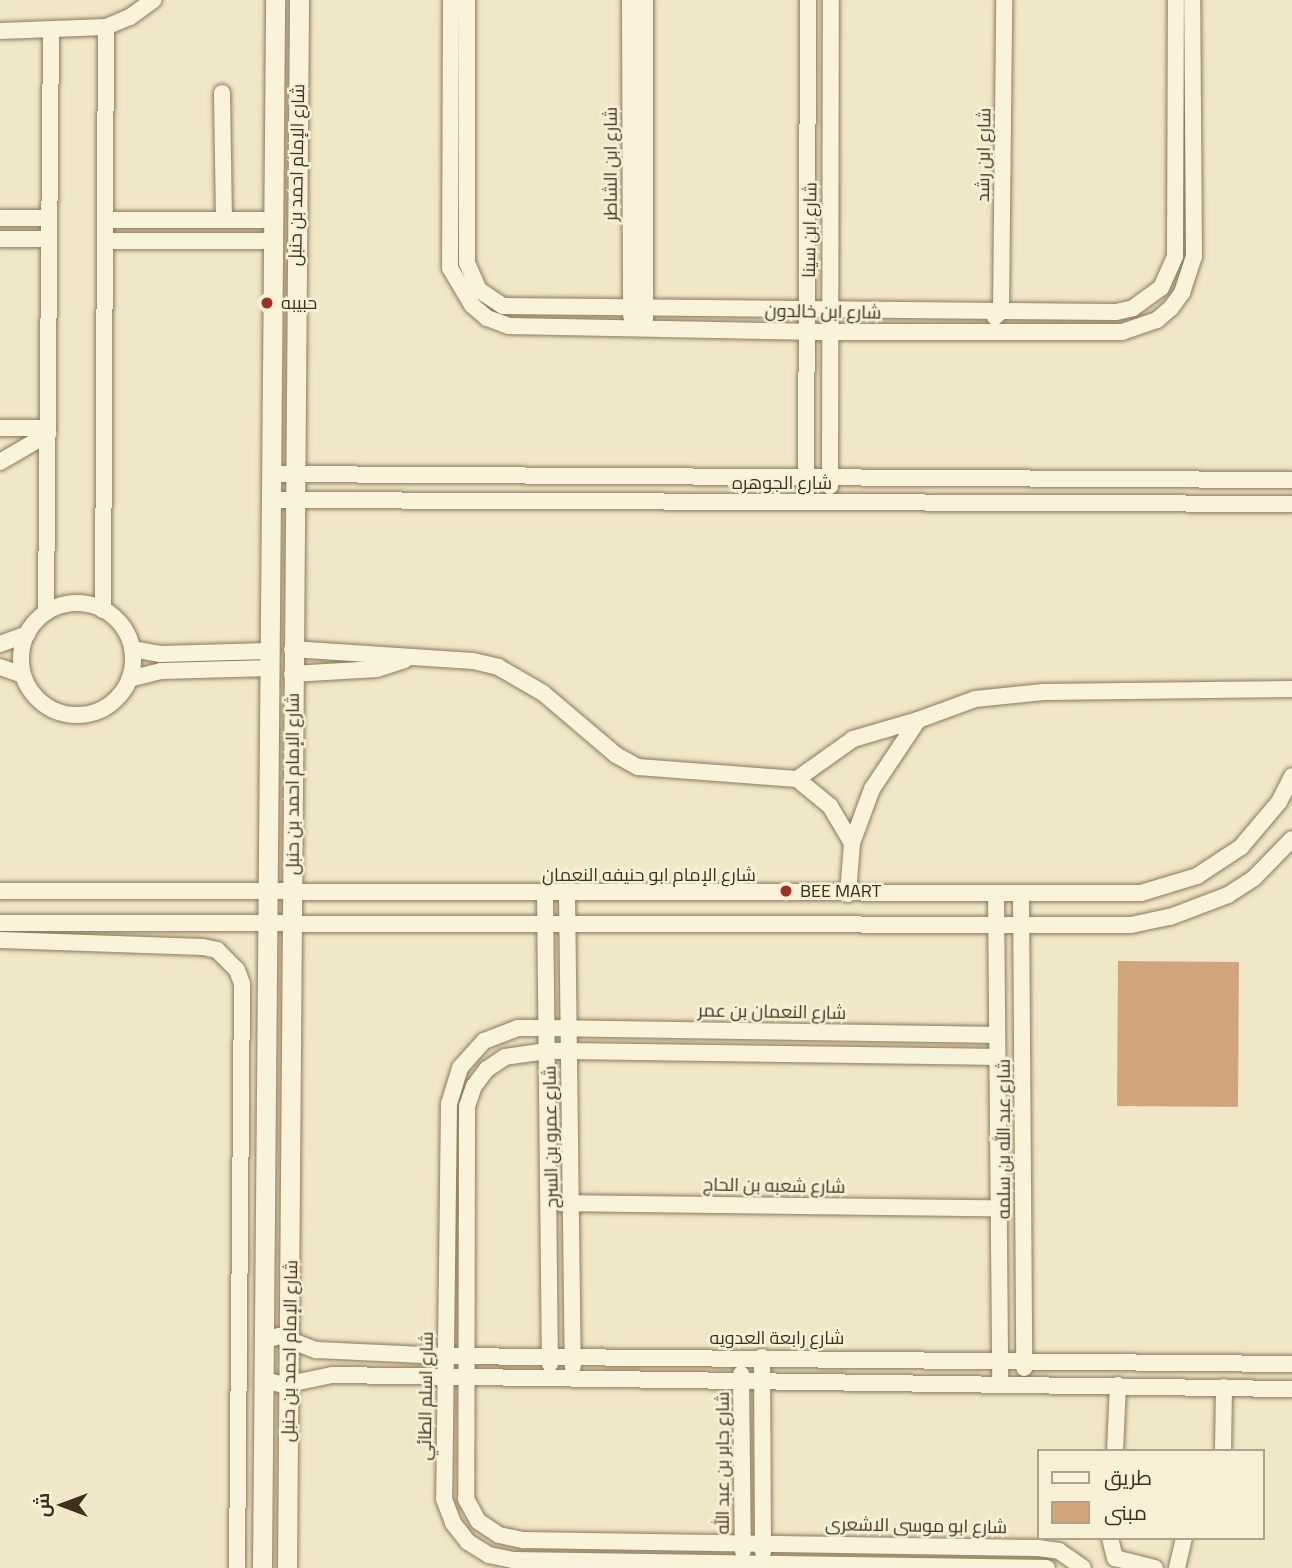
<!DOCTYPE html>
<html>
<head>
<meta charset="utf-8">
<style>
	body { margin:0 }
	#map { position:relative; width:1292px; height:1568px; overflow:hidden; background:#f0e7c7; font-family:Georgia,Cairo,serif }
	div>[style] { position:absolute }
	.building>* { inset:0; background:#d0a57b }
	.roads { filter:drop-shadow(0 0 2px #8d795b) drop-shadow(0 0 2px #8d795b) }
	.minor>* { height:16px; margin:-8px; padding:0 8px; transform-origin:8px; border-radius:8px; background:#faf3db }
	.minor>.ring { margin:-8px; padding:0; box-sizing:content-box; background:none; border:16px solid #faf3db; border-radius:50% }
	.tertiary>* { height:19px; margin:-9.5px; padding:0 9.5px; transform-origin:9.5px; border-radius:9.5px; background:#faf3db }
	.dots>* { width:19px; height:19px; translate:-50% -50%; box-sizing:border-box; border:4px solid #f7f0d7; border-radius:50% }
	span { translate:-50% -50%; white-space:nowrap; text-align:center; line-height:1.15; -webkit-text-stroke:5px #f7f0d7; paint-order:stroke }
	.street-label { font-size:18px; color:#3d301f }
	.poi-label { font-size:18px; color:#3d301f }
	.left { translate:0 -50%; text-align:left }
	.legend { position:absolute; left:1037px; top:1449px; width:228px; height:91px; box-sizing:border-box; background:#f7f0d7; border:2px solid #ada38d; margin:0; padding:9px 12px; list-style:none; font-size:21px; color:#3d301f }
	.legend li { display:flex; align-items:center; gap:14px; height:35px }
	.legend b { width:35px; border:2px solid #ada38d }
	.north { position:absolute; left:28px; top:1470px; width:70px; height:70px; -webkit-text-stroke:5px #f7f0d7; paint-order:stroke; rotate:270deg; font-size:19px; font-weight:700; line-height:28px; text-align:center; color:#3d301f }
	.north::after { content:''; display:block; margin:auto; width:24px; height:32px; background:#3d301f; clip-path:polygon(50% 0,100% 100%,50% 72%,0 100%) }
</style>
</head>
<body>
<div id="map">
	<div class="building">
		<div style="clip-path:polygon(1118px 961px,1239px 962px,1238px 1107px,1117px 1106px)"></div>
	</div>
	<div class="roads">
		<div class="minor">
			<div style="left:451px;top:0;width:268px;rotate:90.2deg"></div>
			<div style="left:450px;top:268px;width:43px;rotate:59.3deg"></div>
			<div style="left:472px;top:305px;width:20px;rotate:41deg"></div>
			<div style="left:487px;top:318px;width:23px;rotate:20deg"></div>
			<div style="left:509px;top:326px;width:321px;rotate:1.1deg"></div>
			<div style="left:830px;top:332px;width:292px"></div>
			<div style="left:1122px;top:332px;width:37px;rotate:-19deg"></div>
			<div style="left:1157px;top:320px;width:18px;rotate:-41deg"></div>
			<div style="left:1171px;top:308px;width:19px;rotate:-54deg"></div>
			<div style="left:1182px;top:293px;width:38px;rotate:-72deg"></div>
			<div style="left:1194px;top:257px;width:257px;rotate:-90.4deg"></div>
			<div style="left:467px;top:0;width:263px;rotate:90deg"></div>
			<div style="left:467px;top:263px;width:30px;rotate:66deg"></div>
			<div style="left:479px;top:290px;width:29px;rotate:34deg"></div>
			<div style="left:503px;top:306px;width:613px;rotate:0.56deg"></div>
			<div style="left:1116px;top:312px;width:17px;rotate:-13deg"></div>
			<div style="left:1133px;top:308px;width:34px;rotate:-36deg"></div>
			<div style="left:1161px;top:288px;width:35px;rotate:-66deg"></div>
			<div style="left:1175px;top:256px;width:256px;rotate:-89.8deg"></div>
			<div style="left:630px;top:0;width:316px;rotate:89.8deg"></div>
			<div style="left:645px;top:0;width:319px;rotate:90deg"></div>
			<div style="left:0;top:31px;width:106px;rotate:-2.2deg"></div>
			<div style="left:106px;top:27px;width:26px;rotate:-23deg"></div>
			<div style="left:130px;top:17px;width:29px;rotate:-36deg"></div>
			<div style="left:222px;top:93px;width:126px;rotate:89.1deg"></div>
			<div style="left:0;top:218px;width:49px"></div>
			<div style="left:105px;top:220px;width:168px"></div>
			<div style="left:0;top:239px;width:49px"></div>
			<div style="left:105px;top:241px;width:168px"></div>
			<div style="left:995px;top:317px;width:8px;rotate:-45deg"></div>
			<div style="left:1001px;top:311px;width:311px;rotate:-89.4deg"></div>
			<div style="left:0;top:428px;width:48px"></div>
			<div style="left:0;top:462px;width:56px;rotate:-30.3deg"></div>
			<div style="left:271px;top:474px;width:1021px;rotate:0.34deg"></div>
			<div style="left:830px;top:486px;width:486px;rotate:-89.9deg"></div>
			<div style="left:271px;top:500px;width:1021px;rotate:0.22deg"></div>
			<div style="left:806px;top:502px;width:502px;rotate:-89.77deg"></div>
			<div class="ring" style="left:21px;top:603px;width:96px;height:96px"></div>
			<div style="left:103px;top:610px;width:583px;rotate:-89.71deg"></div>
			<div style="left:46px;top:612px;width:581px;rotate:-89.51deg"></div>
			<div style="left:0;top:644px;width:29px;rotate:-20deg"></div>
			<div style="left:132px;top:649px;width:28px;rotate:10deg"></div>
			<div style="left:160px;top:654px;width:110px;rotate:-1.6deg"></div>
			<div style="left:292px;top:649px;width:181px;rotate:3.8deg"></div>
			<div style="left:473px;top:661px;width:26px;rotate:13deg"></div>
			<div style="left:498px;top:667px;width:52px;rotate:30deg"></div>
			<div style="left:543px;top:693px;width:96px;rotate:40.3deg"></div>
			<div style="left:616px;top:755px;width:25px;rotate:29deg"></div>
			<div style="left:638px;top:767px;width:159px;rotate:4.3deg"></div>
			<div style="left:797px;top:779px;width:43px;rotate:39.3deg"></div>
			<div style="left:830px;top:806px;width:43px;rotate:59.3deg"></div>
			<div style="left:0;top:667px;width:24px;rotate:19deg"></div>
			<div style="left:292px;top:674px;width:85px;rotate:-3.4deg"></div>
			<div style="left:377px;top:669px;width:29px;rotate:-18deg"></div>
			<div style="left:129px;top:679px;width:33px;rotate:-14deg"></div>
			<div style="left:161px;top:671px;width:109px;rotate:-1.6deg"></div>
			<div style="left:797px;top:779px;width:69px;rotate:-35.5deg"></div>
			<div style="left:853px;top:739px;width:68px;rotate:-16.3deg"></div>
			<div style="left:0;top:891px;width:1141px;rotate:0.1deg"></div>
			<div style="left:1141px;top:893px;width:59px;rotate:-16.9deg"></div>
			<div style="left:1197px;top:876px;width:53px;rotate:-33.4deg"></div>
			<div style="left:1241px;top:847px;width:59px;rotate:-49.8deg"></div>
			<div style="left:1279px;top:802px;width:29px;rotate:-63deg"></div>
			<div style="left:545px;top:894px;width:470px;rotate:89.4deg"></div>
			<div style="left:567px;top:894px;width:473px;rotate:89.3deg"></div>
			<div style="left:848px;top:894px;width:51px;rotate:-85.5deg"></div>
			<div style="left:852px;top:843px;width:58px;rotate:-69.7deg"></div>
			<div style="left:872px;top:789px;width:83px;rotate:-56.3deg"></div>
			<div style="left:918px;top:720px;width:61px;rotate:-20.2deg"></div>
			<div style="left:975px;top:699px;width:69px;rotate:-5.8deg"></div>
			<div style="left:1044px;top:692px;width:248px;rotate:-0.7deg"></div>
			<div style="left:996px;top:895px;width:489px;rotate:89.5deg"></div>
			<div style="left:1021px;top:895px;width:473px;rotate:89.6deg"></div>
			<div style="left:0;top:923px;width:1131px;rotate:0.1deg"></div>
			<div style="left:1131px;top:925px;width:40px;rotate:-12deg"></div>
			<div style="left:1170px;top:917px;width:62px;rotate:-20.8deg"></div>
			<div style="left:1228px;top:895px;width:31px;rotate:-33deg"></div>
			<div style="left:1254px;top:878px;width:54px;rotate:-45.7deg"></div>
			<div style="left:0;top:940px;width:203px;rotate:2deg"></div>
			<div style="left:203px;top:947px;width:14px;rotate:12deg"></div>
			<div style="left:217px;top:950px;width:28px;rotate:45deg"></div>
			<div style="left:237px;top:970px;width:15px;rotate:70deg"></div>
			<div style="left:242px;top:984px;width:584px;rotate:90.49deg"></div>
			<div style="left:997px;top:1035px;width:451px;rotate:-179.1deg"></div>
			<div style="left:546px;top:1028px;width:28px;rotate:180deg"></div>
			<div style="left:518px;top:1028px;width:36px;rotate:159deg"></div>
			<div style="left:484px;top:1041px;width:36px;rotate:132deg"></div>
			<div style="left:460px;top:1068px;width:37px;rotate:107deg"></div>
			<div style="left:449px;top:1103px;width:396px;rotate:90.7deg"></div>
			<div style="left:444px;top:1499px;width:26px;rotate:69deg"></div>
			<div style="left:453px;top:1523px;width:24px;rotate:52deg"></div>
			<div style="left:468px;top:1542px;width:25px;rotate:32deg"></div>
			<div style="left:489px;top:1555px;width:25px;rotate:12deg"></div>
			<div style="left:513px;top:1560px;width:534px;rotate:0.86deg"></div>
			<div style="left:997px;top:1057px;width:450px;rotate:-179.2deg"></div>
			<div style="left:547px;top:1051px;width:42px;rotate:171.9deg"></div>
			<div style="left:505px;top:1057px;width:22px;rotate:146deg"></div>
			<div style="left:487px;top:1069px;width:21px;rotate:127deg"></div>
			<div style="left:474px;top:1086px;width:21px;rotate:109deg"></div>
			<div style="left:467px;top:1106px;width:393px;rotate:90.1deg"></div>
			<div style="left:466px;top:1499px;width:25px;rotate:61deg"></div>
			<div style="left:478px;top:1521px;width:25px;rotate:34deg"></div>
			<div style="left:499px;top:1535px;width:25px;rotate:12deg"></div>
			<div style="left:523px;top:1540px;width:515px;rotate:0.89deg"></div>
			<div style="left:1038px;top:1548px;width:21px;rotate:8deg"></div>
			<div style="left:1059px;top:1551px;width:29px;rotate:35deg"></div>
			<div style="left:561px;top:1203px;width:438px;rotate:0.7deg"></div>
			<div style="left:266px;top:1340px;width:14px;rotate:-17deg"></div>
			<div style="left:279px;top:1336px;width:40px;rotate:21deg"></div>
			<div style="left:316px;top:1350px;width:130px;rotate:2.6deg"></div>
			<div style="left:446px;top:1356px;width:846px;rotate:0.54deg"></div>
			<div style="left:762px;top:1357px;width:195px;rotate:89.7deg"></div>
			<div style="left:741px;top:1374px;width:177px;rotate:89.4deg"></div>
			<div style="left:265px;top:1380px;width:20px;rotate:15deg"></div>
			<div style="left:284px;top:1385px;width:49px;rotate:-11.8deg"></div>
			<div style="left:332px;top:1375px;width:960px;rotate:0.84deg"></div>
			<div style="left:1115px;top:1451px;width:66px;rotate:-87.4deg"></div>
			<div style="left:1223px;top:1451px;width:64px;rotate:-89.1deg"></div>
			<div style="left:1110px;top:1538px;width:21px;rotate:76deg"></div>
			<div style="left:1115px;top:1558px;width:41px;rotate:14deg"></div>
			<div style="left:1177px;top:1568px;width:31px;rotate:-77deg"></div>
		</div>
		<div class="tertiary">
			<div style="left:262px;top:1568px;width:1568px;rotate:-89.52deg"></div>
			<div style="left:287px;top:1568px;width:1568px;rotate:-89.56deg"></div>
		</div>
	</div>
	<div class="dots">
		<div style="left:267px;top:303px;background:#9f3028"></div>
		<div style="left:786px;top:891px;background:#9f3028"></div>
	</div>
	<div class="street-label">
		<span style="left:984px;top:155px;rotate:-89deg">شارع ابن رشد</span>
		<span style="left:611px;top:164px;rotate:-90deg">شارع ابن الشاطر</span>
		<span style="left:297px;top:175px;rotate:-89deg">شارع الإمام احمد بن حنبل</span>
		<span style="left:810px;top:230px;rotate:-89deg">شارع ابن سينا</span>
		<span style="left:823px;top:312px;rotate:1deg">شارع ابن خالدون</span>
		<span style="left:782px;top:483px">شارع الجوهره</span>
		<span style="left:293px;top:784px;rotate:-90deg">شارع الإمام احمد بن حنبل</span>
		<span style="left:649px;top:875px">شارع الإمام ابو حنيفه النعمان</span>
		<span style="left:772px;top:1012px;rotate:1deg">شارع النعمان بن عمر</span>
		<span style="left:551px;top:1137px;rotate:-91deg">شارع عمرو بن السرح</span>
		<span style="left:1004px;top:1139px;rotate:-90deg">شارع عبد الله بن سلمه</span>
		<span style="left:774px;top:1186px;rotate:1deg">شارع شعبه بن الحاج</span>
		<span style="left:777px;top:1338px">شارع رابعة العدويه</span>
		<span style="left:290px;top:1351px;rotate:-89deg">شارع الإمام احمد بن حنبل</span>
		<span style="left:426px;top:1396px;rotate:-89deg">شارع اسلم الطائي</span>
		<span style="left:723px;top:1463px;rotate:-90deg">شارع جابر بن عبد الله</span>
		<span style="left:916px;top:1526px;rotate:1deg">شارع ابو موسى الاشعرى</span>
	</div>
	<div class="poi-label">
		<span class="left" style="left:281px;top:303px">حبيبه</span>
		<span class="left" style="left:800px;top:891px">BEE MART</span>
	</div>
	<ul class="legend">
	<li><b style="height:9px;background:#faf3db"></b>طريق</li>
	<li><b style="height:19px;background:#d0a57b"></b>مبنى</li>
	</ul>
	<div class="north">ش</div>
</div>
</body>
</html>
